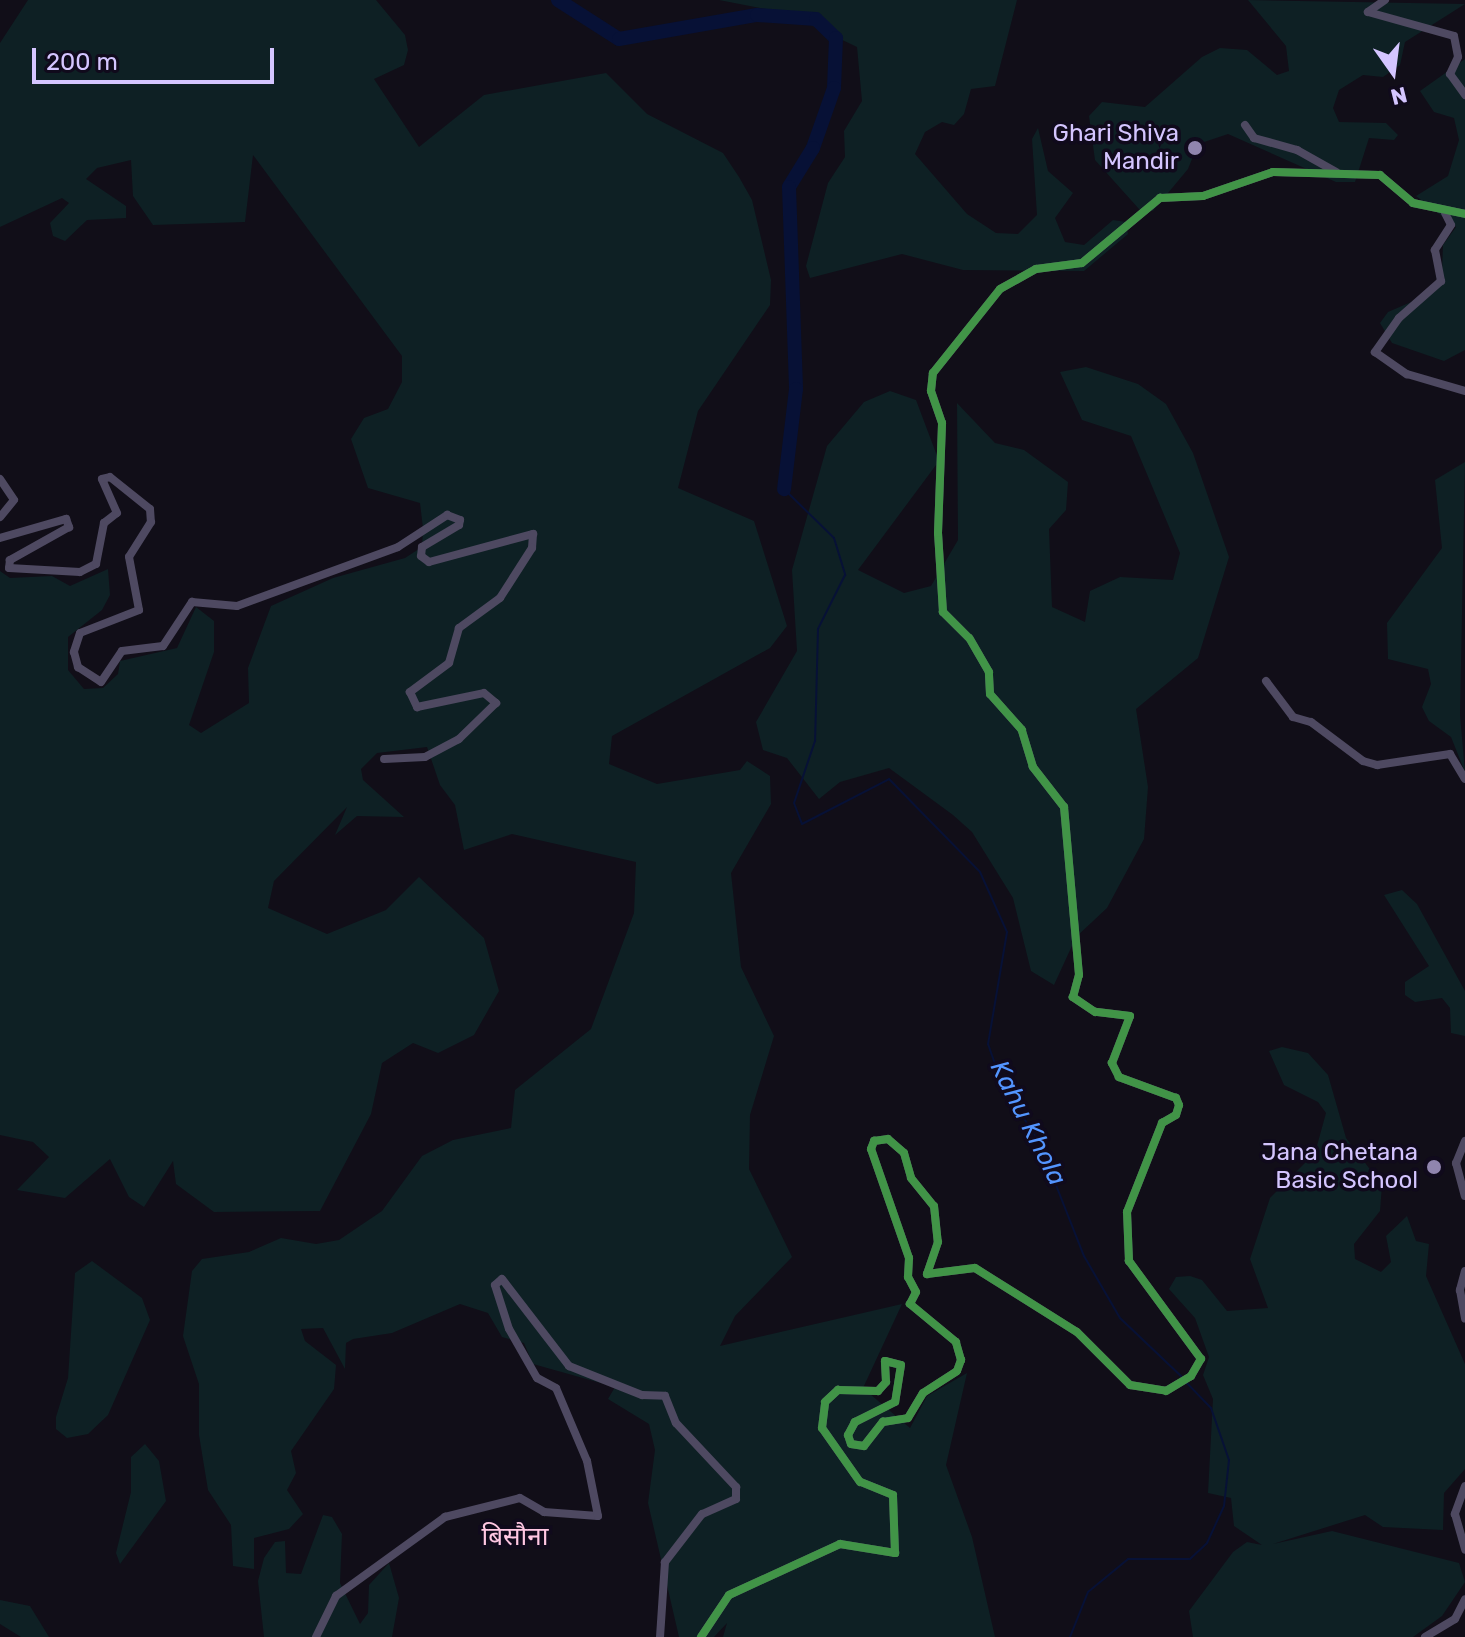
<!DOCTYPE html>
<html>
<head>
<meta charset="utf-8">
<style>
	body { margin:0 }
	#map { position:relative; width:1465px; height:1637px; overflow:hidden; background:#110e18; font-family:Rubik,"Noto Sans Devanagari",sans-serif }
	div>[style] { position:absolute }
	.green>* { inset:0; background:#0e2024 }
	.stream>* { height:2px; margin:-1px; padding:0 1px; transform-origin:1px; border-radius:1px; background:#071136 }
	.river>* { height:14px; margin:-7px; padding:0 7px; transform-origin:7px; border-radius:7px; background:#071136 }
	.street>* { height:8px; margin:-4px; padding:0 4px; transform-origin:4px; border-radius:4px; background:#4e4961 }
	.cycleway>* { height:8px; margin:-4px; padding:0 4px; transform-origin:4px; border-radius:4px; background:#419447 }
	.dots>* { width:22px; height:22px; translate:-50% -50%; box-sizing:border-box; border:4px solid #100a1c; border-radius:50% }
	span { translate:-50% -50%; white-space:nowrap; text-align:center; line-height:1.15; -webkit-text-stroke:7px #100a1c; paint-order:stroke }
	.poi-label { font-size:24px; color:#d4c5ff }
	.right { translate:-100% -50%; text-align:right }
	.water-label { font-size:26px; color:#5395ff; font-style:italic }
	.neighbourhood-label { font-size:26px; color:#ffc7e2 }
	.north { position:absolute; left:1353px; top:32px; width:80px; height:80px; -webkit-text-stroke:6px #100a1c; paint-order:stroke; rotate:166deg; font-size:22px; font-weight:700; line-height:32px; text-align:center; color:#d4c5ff }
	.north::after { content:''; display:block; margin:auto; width:28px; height:36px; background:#d4c5ff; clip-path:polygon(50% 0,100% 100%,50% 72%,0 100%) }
	.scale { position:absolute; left:32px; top:48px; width:242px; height:36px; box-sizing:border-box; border:4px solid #d4c5ff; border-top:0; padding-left:10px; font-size:24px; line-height:28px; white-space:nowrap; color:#d4c5ff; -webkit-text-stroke:6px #100a1c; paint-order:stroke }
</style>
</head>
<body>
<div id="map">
	<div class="green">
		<div style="clip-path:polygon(28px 0,376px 0,405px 35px,408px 50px,404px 65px,374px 79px,419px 147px,484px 95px,606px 73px,647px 114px,723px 153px,739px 177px,752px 200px,771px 280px,770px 305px,698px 411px,678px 488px,754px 521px,787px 626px,770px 648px,612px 736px,609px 764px,657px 784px,740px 770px,747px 761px,770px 776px,771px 804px,731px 873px,741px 967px,774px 1036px,750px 1115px,749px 1169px,792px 1257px,735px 1316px,720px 1346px,902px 1304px,863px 1388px,910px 1428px,927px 1396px,967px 1373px,946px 1465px,972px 1537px,995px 1637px,723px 1637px,727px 1623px,714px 1637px,679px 1637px,648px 1503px,655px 1450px,649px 1424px,608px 1399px,615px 1387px,533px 1364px,524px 1343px,502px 1337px,488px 1313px,460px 1304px,392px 1333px,353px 1339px,346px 1343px,345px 1369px,323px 1328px,301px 1329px,305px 1341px,336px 1365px,334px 1389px,291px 1451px,296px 1473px,287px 1490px,303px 1514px,289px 1529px,254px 1538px,254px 1569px,233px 1566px,231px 1525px,208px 1490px,199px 1435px,199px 1384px,183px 1336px,192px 1271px,202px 1259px,249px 1252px,281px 1238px,316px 1244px,339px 1240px,382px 1211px,422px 1156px,453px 1140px,511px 1128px,515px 1090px,591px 1029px,634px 913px,636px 862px,512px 834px,464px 850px,455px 805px,440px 785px,427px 747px,377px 753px,361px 769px,363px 780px,404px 817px,357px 816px,335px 835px,347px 807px,274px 881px,268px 908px,327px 934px,386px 910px,419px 877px,484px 938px,499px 991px,474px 1035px,438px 1053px,413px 1043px,382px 1063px,371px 1114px,320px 1211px,214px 1212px,176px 1184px,173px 1161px,144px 1207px,129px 1197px,110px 1159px,65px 1198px,17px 1190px,49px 1157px,33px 1142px,0 1135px,0 571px,10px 578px,52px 576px,70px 586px,108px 569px,110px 595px,102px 610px,68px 637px,68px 670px,84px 689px,103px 688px,118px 674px,120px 661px,177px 648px,196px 607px,214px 621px,214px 652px,189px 725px,201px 733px,249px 703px,248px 668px,271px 606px,333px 578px,405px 558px,422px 547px,423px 528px,420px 503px,368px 488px,351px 439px,364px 418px,388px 409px,402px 382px,402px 356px,253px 155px,245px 222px,153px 225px,133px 196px,131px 160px,97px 168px,86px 179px,126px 206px,126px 218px,87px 220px,65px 241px,53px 236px,50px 223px,69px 203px,62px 198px,0 227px,0 43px)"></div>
		<div style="clip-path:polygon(719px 0,1017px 0,995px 86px,971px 89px,964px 114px,954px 125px,942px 122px,925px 132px,915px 154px,967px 214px,996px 233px,1018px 234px,1037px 215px,1032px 139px,1038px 128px,1048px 171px,1073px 193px,1055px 218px,1065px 242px,1084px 245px,1113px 220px,1126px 222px,1128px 234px,1084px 271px,963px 270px,902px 254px,810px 278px,806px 266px,828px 183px,845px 157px,844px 131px,862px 101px,857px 47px,786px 13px)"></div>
		<div style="clip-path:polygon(1248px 0,1465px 4px,1405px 42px,1400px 65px,1383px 77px,1363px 75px,1339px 90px,1333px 108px,1339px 122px,1386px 123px,1398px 135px,1394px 140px,1369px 138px,1355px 182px,1336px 182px,1228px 134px,1198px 144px,1188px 169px,1153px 211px,1139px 209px,1095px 160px,1089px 116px,1102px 102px,1145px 107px,1202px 57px,1220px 48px,1247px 50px,1277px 75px,1289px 71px,1286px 46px)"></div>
		<div style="clip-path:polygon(1465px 59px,1465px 350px,1444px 361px,1392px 343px,1380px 323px,1388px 312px,1425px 296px,1442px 272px,1443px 245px,1456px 227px,1416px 196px,1448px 176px,1459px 140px,1454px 118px,1434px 112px,1420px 91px)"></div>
		<div style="clip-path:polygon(1086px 367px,1138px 384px,1166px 404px,1193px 453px,1229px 557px,1198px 658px,1136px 709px,1148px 787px,1144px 839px,1107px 908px,1076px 937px,1054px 985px,1031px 971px,1013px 898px,972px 832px,953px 815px,889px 768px,840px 782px,819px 799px,787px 758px,763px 750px,756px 722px,797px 651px,792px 570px,827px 446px,864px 402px,890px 391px,916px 400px,939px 461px,858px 570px,904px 593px,931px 586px,958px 540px,957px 403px,995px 443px,1024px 450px,1068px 482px,1066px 510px,1049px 529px,1052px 607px,1085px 622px,1090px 591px,1120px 577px,1173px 580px,1180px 553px,1131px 436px,1082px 420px,1060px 372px)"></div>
		<div style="clip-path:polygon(1465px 462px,1460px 715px,1465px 772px,1451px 737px,1429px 721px,1422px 707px,1431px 684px,1428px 669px,1388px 659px,1387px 623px,1442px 548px,1435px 480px)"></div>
		<div style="clip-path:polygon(1402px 890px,1417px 904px,1465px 991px,1465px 1036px,1451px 1033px,1450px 1008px,1442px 998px,1415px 1002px,1405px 995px,1405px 982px,1429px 966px,1384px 895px)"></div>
		<div style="clip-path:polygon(1282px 1047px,1308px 1053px,1328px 1075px,1346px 1138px,1382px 1185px,1380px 1211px,1354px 1244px,1355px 1259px,1381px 1272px,1391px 1262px,1386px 1236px,1407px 1216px,1416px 1241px,1429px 1244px,1426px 1276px,1465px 1364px,1465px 1469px,1444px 1493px,1443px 1530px,1383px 1527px,1365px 1515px,1273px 1544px,1332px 1531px,1459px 1563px,1465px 1582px,1442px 1616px,1413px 1637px,1193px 1637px,1189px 1611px,1233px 1552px,1247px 1542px,1262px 1545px,1234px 1526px,1231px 1498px,1208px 1493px,1213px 1399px,1203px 1375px,1209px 1357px,1195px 1318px,1169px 1289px,1176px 1277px,1190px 1276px,1202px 1280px,1227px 1311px,1268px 1308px,1250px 1259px,1270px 1198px,1315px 1153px,1326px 1113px,1318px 1102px,1284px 1085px,1269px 1051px)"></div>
		<div style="clip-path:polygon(92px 1261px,142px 1298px,150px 1320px,108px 1415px,88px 1434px,67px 1438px,56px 1429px,56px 1417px,68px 1378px,75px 1273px)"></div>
		<div style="clip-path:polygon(145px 1444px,159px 1461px,166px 1501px,120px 1564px,116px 1553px,131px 1492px,131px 1457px)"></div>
		<div style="clip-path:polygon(323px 1515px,332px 1517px,342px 1534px,340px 1583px,360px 1624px,368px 1613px,369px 1585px,389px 1563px,399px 1598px,392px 1637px,264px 1637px,258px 1581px,264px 1558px,275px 1542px,285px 1541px,286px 1573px,301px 1574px)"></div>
		<div style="clip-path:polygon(0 1600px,30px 1606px,49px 1637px,21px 1637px,0 1624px)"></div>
	</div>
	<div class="stream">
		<div style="left:784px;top:489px;width:70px;rotate:44.4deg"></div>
		<div style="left:834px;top:538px;width:39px;rotate:73deg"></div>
		<div style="left:845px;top:575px;width:60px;rotate:116.6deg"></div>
		<div style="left:818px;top:629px;width:112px;rotate:91.5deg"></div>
		<div style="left:815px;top:741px;width:65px;rotate:108.7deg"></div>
		<div style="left:794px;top:803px;width:22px;rotate:69deg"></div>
		<div style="left:802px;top:824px;width:98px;rotate:-27.3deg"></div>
		<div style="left:889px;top:779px;width:130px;rotate:45.6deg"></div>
		<div style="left:980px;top:872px;width:66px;rotate:65.8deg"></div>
		<div style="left:1007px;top:932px;width:114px;rotate:99.6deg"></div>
		<div style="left:988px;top:1044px;width:42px;rotate:70.7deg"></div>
		<div style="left:1002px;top:1084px;width:69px;rotate:57.5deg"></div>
		<div style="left:1039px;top:1142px;width:123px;rotate:68.5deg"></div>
		<div style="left:1084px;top:1256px;width:72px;rotate:59.9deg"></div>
		<div style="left:1120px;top:1318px;width:87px;rotate:43.6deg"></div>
		<div style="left:1070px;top:1637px;width:48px;rotate:-68.2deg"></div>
		<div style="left:1088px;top:1592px;width:52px;rotate:-39.5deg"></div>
		<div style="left:1128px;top:1559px;width:62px"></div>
		<div style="left:1190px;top:1559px;width:23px;rotate:-43deg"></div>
		<div style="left:1207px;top:1543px;width:41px;rotate:-65.3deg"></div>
		<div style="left:1224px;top:1506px;width:46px;rotate:-83.8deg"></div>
		<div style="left:1229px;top:1460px;width:55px;rotate:-109.1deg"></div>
		<div style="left:1211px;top:1408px;width:35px;rotate:-134deg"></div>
	</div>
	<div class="river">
		<div style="left:558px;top:0;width:72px;rotate:32.6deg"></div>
		<div style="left:619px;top:39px;width:140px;rotate:-9.9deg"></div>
		<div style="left:757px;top:15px;width:59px;rotate:3.9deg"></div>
		<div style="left:816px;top:19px;width:28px;rotate:44deg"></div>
		<div style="left:836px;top:38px;width:50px;rotate:92.3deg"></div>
		<div style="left:834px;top:88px;width:64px;rotate:109.3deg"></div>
		<div style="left:813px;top:148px;width:46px;rotate:121.6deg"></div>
		<div style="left:789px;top:187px;width:202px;rotate:88deg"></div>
		<div style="left:796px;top:389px;width:101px;rotate:96.8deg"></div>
	</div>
	<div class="street">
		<div style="left:1385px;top:0;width:21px;rotate:145deg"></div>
		<div style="left:1368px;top:12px;width:89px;rotate:15.6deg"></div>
		<div style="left:1454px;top:36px;width:21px;rotate:79deg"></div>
		<div style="left:1458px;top:57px;width:19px;rotate:115deg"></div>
		<div style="left:1450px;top:74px;width:26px;rotate:54deg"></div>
		<div style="left:1245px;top:125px;width:16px;rotate:55deg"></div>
		<div style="left:1254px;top:138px;width:45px;rotate:15.6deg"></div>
		<div style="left:1297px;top:150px;width:45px;rotate:29.4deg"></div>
		<div style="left:1445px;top:213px;width:13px;rotate:63deg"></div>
		<div style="left:1451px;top:225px;width:30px;rotate:123deg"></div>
		<div style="left:1435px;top:250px;width:32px;rotate:79deg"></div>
		<div style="left:1441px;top:281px;width:56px;rotate:138.6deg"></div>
		<div style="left:1399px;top:318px;width:42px;rotate:125.2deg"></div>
		<div style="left:1375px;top:352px;width:39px;rotate:35deg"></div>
		<div style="left:1407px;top:374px;width:60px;rotate:16.3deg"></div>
		<div style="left:0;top:479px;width:25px;rotate:56deg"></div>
		<div style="left:14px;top:500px;width:22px;rotate:129deg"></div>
		<div style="left:0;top:538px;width:69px;rotate:-16.1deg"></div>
		<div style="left:66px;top:519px;width:9px;rotate:69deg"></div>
		<div style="left:69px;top:527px;width:68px;rotate:150.8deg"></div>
		<div style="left:10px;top:560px;width:8px;rotate:97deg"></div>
		<div style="left:9px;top:568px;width:71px;rotate:3.2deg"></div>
		<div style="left:80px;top:572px;width:18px;rotate:-27deg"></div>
		<div style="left:96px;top:564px;width:42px;rotate:-79deg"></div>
		<div style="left:104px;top:523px;width:16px;rotate:-38deg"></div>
		<div style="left:117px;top:513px;width:37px;rotate:-114deg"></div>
		<div style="left:102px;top:479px;width:8px;rotate:-14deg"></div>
		<div style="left:110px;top:477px;width:51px;rotate:38.7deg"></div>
		<div style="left:150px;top:509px;width:13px;rotate:86deg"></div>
		<div style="left:151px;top:522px;width:41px;rotate:122.2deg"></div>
		<div style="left:129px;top:557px;width:54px;rotate:79.3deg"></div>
		<div style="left:139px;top:610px;width:63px;rotate:158.7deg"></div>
		<div style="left:80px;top:633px;width:20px;rotate:108deg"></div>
		<div style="left:74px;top:652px;width:16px;rotate:75deg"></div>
		<div style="left:78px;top:667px;width:27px;rotate:33deg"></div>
		<div style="left:101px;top:682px;width:37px;rotate:-56deg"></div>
		<div style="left:122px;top:651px;width:41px;rotate:-7deg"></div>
		<div style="left:163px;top:646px;width:53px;rotate:-56.6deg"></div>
		<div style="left:192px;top:602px;width:45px;rotate:5.1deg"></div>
		<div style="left:237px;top:606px;width:171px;rotate:-20.1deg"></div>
		<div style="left:398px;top:547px;width:59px;rotate:-33.1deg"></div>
		<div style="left:447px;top:515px;width:14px;rotate:21deg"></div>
		<div style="left:460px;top:520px;width:5px;rotate:101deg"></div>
		<div style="left:459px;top:525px;width:43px;rotate:149.3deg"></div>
		<div style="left:422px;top:547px;width:9px;rotate:96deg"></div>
		<div style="left:421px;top:556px;width:10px;rotate:37deg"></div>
		<div style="left:429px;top:562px;width:108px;rotate:-15.1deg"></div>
		<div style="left:533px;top:534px;width:14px;rotate:94deg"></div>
		<div style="left:532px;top:548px;width:59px;rotate:122.6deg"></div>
		<div style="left:500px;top:598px;width:51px;rotate:143.8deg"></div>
		<div style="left:459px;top:628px;width:36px;rotate:106deg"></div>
		<div style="left:449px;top:663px;width:49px;rotate:143.4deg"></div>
		<div style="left:410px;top:692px;width:17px;rotate:65deg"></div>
		<div style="left:417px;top:707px;width:68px;rotate:-11.8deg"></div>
		<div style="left:484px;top:693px;width:16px;rotate:40deg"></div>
		<div style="left:496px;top:703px;width:52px;rotate:135.8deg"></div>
		<div style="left:459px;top:739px;width:38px;rotate:152deg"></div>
		<div style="left:425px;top:757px;width:41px;rotate:177.2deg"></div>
		<div style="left:1266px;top:681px;width:45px;rotate:53.1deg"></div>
		<div style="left:1293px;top:717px;width:19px;rotate:16deg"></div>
		<div style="left:1311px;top:722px;width:65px;rotate:36.9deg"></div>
		<div style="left:1363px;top:761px;width:15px;rotate:16deg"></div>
		<div style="left:1377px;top:765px;width:74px;rotate:-8.6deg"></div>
		<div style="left:1450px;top:754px;width:29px;rotate:59deg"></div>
		<div style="left:1465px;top:1141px;width:24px;rotate:112deg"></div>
		<div style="left:1456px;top:1163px;width:34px;rotate:75deg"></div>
		<div style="left:1465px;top:1271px;width:20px;rotate:105deg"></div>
		<div style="left:1460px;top:1290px;width:29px;rotate:80deg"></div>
		<div style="left:1465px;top:1486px;width:30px;rotate:110deg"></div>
		<div style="left:1455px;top:1514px;width:37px;rotate:74deg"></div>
		<div style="left:316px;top:1637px;width:46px;rotate:-64deg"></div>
		<div style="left:336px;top:1596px;width:135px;rotate:-35.9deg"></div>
		<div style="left:445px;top:1517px;width:77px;rotate:-14.2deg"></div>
		<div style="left:520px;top:1498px;width:28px;rotate:30deg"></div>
		<div style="left:544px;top:1512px;width:54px;rotate:4.2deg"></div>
		<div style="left:598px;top:1516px;width:56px;rotate:-101.3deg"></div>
		<div style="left:587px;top:1461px;width:79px;rotate:-113deg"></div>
		<div style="left:556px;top:1388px;width:21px;rotate:-152deg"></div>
		<div style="left:537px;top:1378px;width:56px;rotate:-119.7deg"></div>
		<div style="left:509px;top:1329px;width:46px;rotate:-107.7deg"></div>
		<div style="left:495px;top:1285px;width:9px;rotate:-41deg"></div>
		<div style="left:502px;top:1279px;width:110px;rotate:52.4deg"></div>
		<div style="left:569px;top:1366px;width:79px;rotate:21.7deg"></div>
		<div style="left:642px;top:1395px;width:23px;rotate:2deg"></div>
		<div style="left:665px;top:1396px;width:29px;rotate:68deg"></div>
		<div style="left:676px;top:1423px;width:88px;rotate:46.8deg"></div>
		<div style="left:736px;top:1487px;width:12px;rotate:90deg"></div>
		<div style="left:736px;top:1499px;width:37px;rotate:156deg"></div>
		<div style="left:702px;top:1514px;width:61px;rotate:127.6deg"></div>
		<div style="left:665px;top:1562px;width:75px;rotate:93.8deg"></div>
		<div style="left:701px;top:1637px;width:50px;rotate:-56.3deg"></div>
		<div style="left:729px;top:1595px;width:122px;rotate:-24.7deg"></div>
		<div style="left:840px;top:1544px;width:56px;rotate:9.3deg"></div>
		<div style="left:895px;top:1553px;width:58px;rotate:-92deg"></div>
		<div style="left:893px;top:1495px;width:35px;rotate:-158deg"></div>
		<div style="left:860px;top:1482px;width:66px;rotate:-125.1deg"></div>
		<div style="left:822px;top:1428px;width:26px;rotate:-83deg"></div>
		<div style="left:825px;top:1402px;width:18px;rotate:-43deg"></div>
		<div style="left:838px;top:1390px;width:40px;rotate:1.4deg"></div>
		<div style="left:878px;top:1391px;width:12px;rotate:-48deg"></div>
		<div style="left:886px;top:1382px;width:21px;rotate:-93deg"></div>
		<div style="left:885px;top:1361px;width:16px;rotate:14deg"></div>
		<div style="left:901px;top:1365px;width:37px;rotate:99deg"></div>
		<div style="left:895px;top:1402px;width:45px;rotate:153.4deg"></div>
		<div style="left:855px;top:1422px;width:15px;rotate:118deg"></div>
		<div style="left:848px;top:1435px;width:9px;rotate:72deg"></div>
		<div style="left:851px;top:1444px;width:13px;rotate:9deg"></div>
		<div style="left:864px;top:1446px;width:31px;rotate:-52deg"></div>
		<div style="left:883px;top:1422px;width:25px;rotate:-9deg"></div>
		<div style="left:908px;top:1418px;width:29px;rotate:-59deg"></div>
		<div style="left:923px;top:1393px;width:40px;rotate:-32.9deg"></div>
		<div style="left:957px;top:1371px;width:12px;rotate:-70deg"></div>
		<div style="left:961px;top:1360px;width:19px;rotate:-106deg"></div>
		<div style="left:956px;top:1342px;width:60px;rotate:-140.4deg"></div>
		<div style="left:910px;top:1304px;width:13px;rotate:-63deg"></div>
		<div style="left:916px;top:1292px;width:17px;rotate:-118deg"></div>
		<div style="left:908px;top:1277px;width:19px;rotate:-87deg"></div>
		<div style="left:909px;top:1258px;width:115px;rotate:-109.2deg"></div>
		<div style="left:871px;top:1149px;width:9px;rotate:-69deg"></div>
		<div style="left:874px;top:1141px;width:14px;rotate:-8deg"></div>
		<div style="left:888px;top:1139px;width:21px;rotate:41deg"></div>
		<div style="left:904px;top:1153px;width:26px;rotate:74deg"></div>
		<div style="left:911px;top:1178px;width:36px;rotate:51deg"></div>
		<div style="left:934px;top:1206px;width:36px;rotate:84deg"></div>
		<div style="left:938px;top:1242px;width:34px;rotate:109deg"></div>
		<div style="left:927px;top:1274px;width:48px;rotate:-7.1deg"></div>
		<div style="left:975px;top:1268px;width:120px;rotate:32.1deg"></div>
		<div style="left:1077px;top:1332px;width:75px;rotate:45deg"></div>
		<div style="left:1130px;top:1385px;width:36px;rotate:9deg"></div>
		<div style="left:1166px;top:1391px;width:29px;rotate:-31deg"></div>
		<div style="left:1191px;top:1376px;width:20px;rotate:-60deg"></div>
		<div style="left:1201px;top:1359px;width:122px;rotate:-126.3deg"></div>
		<div style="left:1129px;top:1261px;width:49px;rotate:-92.3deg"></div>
		<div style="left:1127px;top:1212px;width:96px;rotate:-68.5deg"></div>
		<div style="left:1162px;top:1123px;width:16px;rotate:-30deg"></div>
		<div style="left:1176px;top:1115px;width:10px;rotate:-73deg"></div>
		<div style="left:1179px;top:1105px;width:8px;rotate:-113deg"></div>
		<div style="left:1176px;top:1098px;width:61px;rotate:-159.8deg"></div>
		<div style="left:1119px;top:1077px;width:16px;rotate:-117deg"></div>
		<div style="left:1112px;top:1063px;width:50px;rotate:-69deg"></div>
		<div style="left:1130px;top:1016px;width:35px;rotate:-173deg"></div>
		<div style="left:1095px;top:1012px;width:27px;rotate:-146deg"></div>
		<div style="left:1073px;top:997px;width:23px;rotate:-75deg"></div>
		<div style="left:1079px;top:975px;width:169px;rotate:-95.1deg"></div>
		<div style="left:1064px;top:807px;width:51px;rotate:-127.8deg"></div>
		<div style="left:1033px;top:767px;width:39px;rotate:-107deg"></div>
		<div style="left:1022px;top:730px;width:48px;rotate:-131.6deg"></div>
		<div style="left:990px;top:694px;width:22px;rotate:-93deg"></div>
		<div style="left:989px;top:672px;width:39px;rotate:-120deg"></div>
		<div style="left:969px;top:638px;width:37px;rotate:-135deg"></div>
		<div style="left:943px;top:612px;width:79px;rotate:-93.6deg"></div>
		<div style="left:938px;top:533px;width:110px;rotate:-87.9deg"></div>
		<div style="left:942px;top:423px;width:34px;rotate:-109deg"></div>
		<div style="left:931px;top:391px;width:18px;rotate:-84deg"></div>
		<div style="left:933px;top:373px;width:107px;rotate:-51.4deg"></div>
		<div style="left:1000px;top:289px;width:41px;rotate:-29.1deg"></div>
		<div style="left:1036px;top:269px;width:46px;rotate:-7.4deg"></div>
		<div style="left:1082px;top:263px;width:102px;rotate:-39.8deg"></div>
		<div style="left:1160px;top:198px;width:43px;rotate:-2.7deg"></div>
		<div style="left:1203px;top:196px;width:74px;rotate:-18.9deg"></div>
		<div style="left:1273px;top:172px;width:107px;rotate:1.6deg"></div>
		<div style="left:1380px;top:175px;width:43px;rotate:40.3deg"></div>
		<div style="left:1413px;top:203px;width:53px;rotate:11.9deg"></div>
		<div style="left:1425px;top:1637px;width:35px;rotate:-31deg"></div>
		<div style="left:1455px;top:1619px;width:22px;rotate:-63deg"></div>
	</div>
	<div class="cycleway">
		<div style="left:701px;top:1637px;width:50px;rotate:-56.3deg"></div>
		<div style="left:729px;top:1595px;width:122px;rotate:-24.7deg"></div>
		<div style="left:840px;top:1544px;width:56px;rotate:9.3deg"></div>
		<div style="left:895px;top:1553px;width:58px;rotate:-92deg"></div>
		<div style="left:893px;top:1495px;width:35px;rotate:-158deg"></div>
		<div style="left:860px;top:1482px;width:66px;rotate:-125.1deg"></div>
		<div style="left:822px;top:1428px;width:26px;rotate:-83deg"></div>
		<div style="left:825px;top:1402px;width:18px;rotate:-43deg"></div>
		<div style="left:838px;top:1390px;width:40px;rotate:1.4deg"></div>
		<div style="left:878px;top:1391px;width:12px;rotate:-48deg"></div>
		<div style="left:886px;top:1382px;width:21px;rotate:-93deg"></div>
		<div style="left:885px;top:1361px;width:16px;rotate:14deg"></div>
		<div style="left:901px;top:1365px;width:37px;rotate:99deg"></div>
		<div style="left:895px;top:1402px;width:45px;rotate:153.4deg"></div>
		<div style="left:855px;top:1422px;width:15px;rotate:118deg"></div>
		<div style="left:848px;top:1435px;width:9px;rotate:72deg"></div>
		<div style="left:851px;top:1444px;width:13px;rotate:9deg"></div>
		<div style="left:864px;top:1446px;width:31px;rotate:-52deg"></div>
		<div style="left:883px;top:1422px;width:25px;rotate:-9deg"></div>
		<div style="left:908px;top:1418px;width:29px;rotate:-59deg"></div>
		<div style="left:923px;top:1393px;width:40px;rotate:-32.9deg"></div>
		<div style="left:957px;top:1371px;width:12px;rotate:-70deg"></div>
		<div style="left:961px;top:1360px;width:19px;rotate:-106deg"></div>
		<div style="left:956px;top:1342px;width:60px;rotate:-140.4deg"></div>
		<div style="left:910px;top:1304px;width:13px;rotate:-63deg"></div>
		<div style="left:916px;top:1292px;width:17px;rotate:-118deg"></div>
		<div style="left:908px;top:1277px;width:19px;rotate:-87deg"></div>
		<div style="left:909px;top:1258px;width:115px;rotate:-109.2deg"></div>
		<div style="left:871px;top:1149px;width:9px;rotate:-69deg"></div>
		<div style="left:874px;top:1141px;width:14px;rotate:-8deg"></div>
		<div style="left:888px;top:1139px;width:21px;rotate:41deg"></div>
		<div style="left:904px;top:1153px;width:26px;rotate:74deg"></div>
		<div style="left:911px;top:1178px;width:36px;rotate:51deg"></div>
		<div style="left:934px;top:1206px;width:36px;rotate:84deg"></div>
		<div style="left:938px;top:1242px;width:34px;rotate:109deg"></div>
		<div style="left:927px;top:1274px;width:48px;rotate:-7.1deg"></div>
		<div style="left:975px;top:1268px;width:120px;rotate:32.1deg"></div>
		<div style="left:1077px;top:1332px;width:75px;rotate:45deg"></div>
		<div style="left:1130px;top:1385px;width:36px;rotate:9deg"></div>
		<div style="left:1166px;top:1391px;width:29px;rotate:-31deg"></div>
		<div style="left:1191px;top:1376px;width:20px;rotate:-60deg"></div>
		<div style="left:1201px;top:1359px;width:122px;rotate:-126.3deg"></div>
		<div style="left:1129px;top:1261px;width:49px;rotate:-92.3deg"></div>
		<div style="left:1127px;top:1212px;width:96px;rotate:-68.5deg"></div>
		<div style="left:1162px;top:1123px;width:16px;rotate:-30deg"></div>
		<div style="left:1176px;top:1115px;width:10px;rotate:-73deg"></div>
		<div style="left:1179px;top:1105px;width:8px;rotate:-113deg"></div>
		<div style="left:1176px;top:1098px;width:61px;rotate:-159.8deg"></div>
		<div style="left:1119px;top:1077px;width:16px;rotate:-117deg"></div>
		<div style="left:1112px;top:1063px;width:50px;rotate:-69deg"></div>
		<div style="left:1130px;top:1016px;width:35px;rotate:-173deg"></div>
		<div style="left:1095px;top:1012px;width:27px;rotate:-146deg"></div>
		<div style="left:1073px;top:997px;width:23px;rotate:-75deg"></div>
		<div style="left:1079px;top:975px;width:169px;rotate:-95.1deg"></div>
		<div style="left:1064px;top:807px;width:51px;rotate:-127.8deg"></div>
		<div style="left:1033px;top:767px;width:39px;rotate:-107deg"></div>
		<div style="left:1022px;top:730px;width:48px;rotate:-131.6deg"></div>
		<div style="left:990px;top:694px;width:22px;rotate:-93deg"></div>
		<div style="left:989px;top:672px;width:39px;rotate:-120deg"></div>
		<div style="left:969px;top:638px;width:37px;rotate:-135deg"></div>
		<div style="left:943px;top:612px;width:79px;rotate:-93.6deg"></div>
		<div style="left:938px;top:533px;width:110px;rotate:-87.9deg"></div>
		<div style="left:942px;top:423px;width:34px;rotate:-109deg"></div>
		<div style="left:931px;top:391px;width:18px;rotate:-84deg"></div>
		<div style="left:933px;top:373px;width:107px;rotate:-51.4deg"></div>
		<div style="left:1000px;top:289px;width:41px;rotate:-29.1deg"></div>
		<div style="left:1036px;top:269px;width:46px;rotate:-7.4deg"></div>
		<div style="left:1082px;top:263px;width:102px;rotate:-39.8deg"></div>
		<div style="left:1160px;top:198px;width:43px;rotate:-2.7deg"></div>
		<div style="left:1203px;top:196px;width:74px;rotate:-18.9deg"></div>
		<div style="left:1273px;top:172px;width:107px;rotate:1.6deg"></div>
		<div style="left:1380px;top:175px;width:43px;rotate:40.3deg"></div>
		<div style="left:1413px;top:203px;width:53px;rotate:11.9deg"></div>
	</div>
	<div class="dots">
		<div style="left:1195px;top:148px;background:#9085ae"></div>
		<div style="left:1434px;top:1167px;background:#9085ae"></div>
	</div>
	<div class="poi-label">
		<span class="right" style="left:1179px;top:148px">Ghari Shiva<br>Mandir</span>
		<span class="right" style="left:1418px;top:1167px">Jana Chetana<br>Basic School</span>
	</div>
	<div class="water-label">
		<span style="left:1028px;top:1123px;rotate:63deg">Kahu Khola</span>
	</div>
	<div class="neighbourhood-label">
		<span style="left:515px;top:1537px">बिसौना</span>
	</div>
	<div class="north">N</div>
	<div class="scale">200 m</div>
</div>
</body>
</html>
